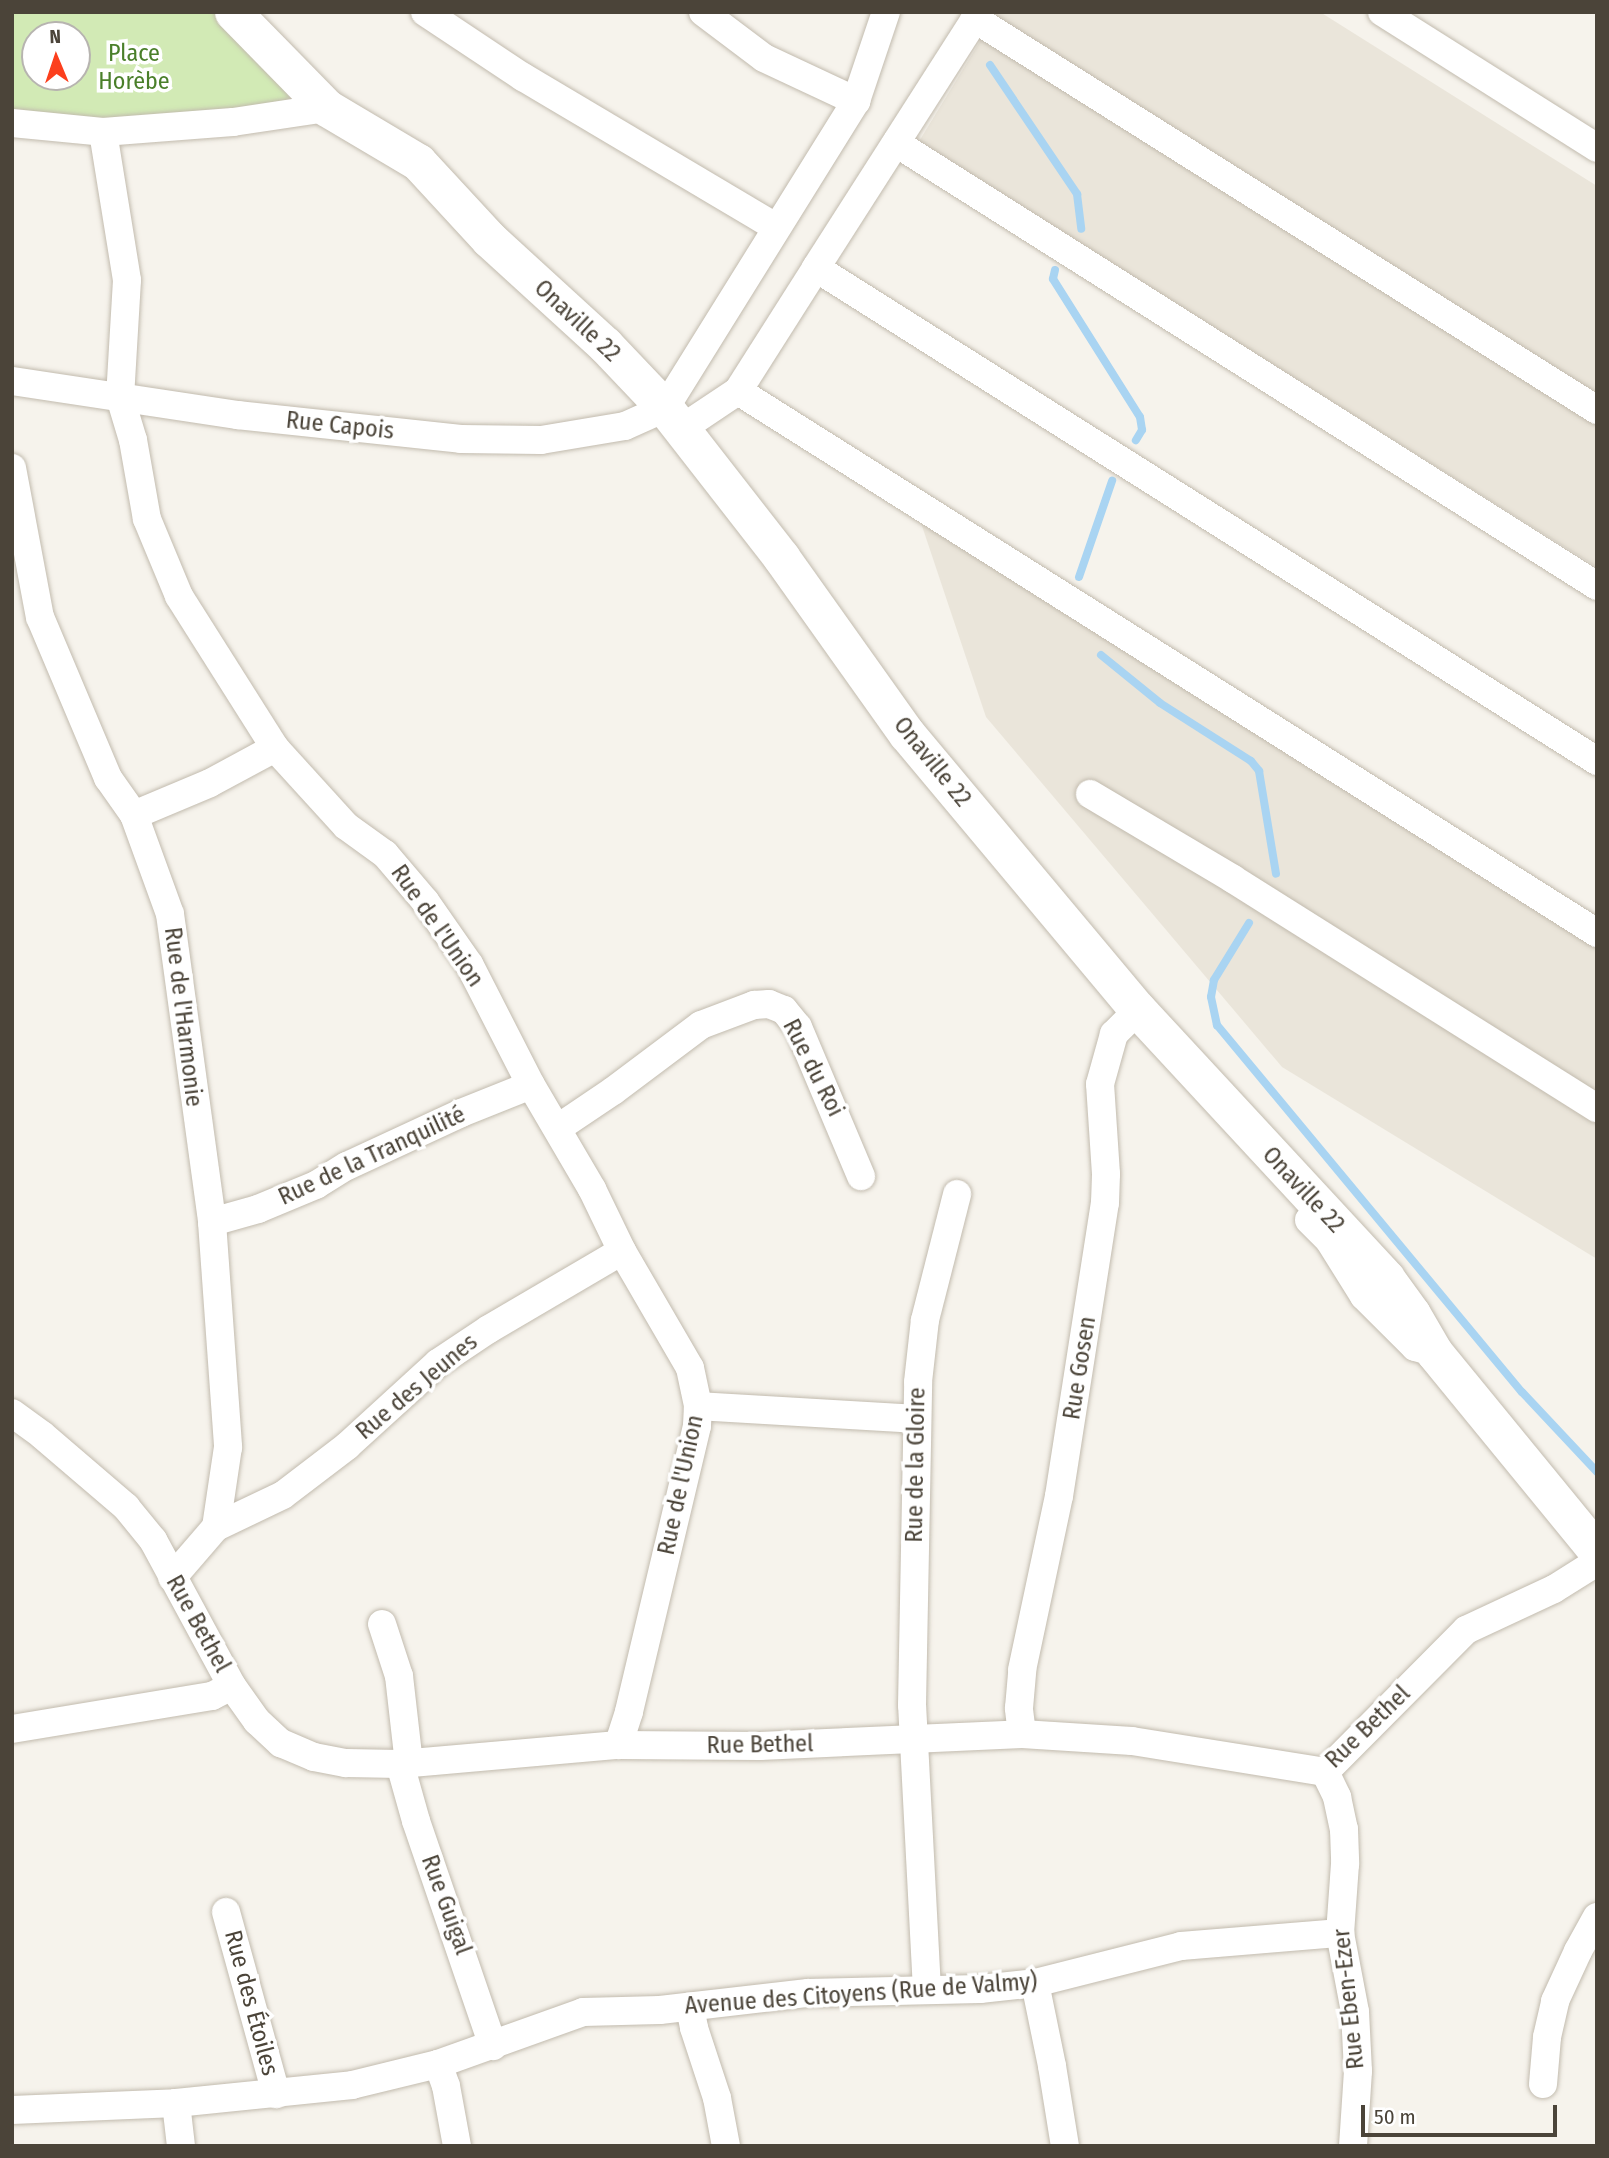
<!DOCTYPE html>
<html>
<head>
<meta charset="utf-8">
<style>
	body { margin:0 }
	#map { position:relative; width:1609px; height:2158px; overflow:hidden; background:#f6f3ec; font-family:"Fira Sans Condensed",sans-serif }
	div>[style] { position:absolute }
	.residential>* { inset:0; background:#eae5da }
	.green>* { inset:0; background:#d2eab5 }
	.stream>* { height:8px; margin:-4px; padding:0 4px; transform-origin:4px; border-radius:4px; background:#a9d4f2 }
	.roads { filter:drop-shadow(0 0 2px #c2bbae) drop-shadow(0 0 2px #c2bbae) }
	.minor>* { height:28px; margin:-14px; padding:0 14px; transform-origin:14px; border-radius:14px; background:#fff }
	.tertiary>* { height:37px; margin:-18.5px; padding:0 18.5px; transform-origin:18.5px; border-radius:18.5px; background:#fff }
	span { translate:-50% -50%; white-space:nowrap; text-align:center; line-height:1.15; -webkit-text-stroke:7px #fff; paint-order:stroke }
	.park-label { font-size:24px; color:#4a7f2a }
	.street-label { font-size:24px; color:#4b4439 }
	.frame { position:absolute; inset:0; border:14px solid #4b4439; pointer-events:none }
	.north { position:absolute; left:21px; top:21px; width:70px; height:70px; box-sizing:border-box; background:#fff; border:2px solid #b7b4b0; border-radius:50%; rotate:358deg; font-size:19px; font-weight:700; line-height:28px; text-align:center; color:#4b4439 }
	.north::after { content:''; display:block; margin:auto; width:24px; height:32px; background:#fc3f1d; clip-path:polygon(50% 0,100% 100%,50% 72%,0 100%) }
	.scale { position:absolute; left:1361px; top:2105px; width:196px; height:32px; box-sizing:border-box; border:4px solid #4b4439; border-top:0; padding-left:9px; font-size:21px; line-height:24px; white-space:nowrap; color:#4b4439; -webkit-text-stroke:5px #fff; paint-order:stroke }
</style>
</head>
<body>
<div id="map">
	<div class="residential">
		<div style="clip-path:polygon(998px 12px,1320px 12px,1597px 186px,1597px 567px,918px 143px)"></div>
		<div style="clip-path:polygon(917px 511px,1597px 940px,1597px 1259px,1282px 1067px,986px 717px)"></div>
	</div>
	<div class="green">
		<div style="clip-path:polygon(evenodd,12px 12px,214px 12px,304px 107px,127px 126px,12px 111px,12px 12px,35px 35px,77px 35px,77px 77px,35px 77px,35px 35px)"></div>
	</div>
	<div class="stream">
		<div style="left:990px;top:65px;width:156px;rotate:56deg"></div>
		<div style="left:1077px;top:194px;width:35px;rotate:83deg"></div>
		<div style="left:1055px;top:270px;width:9px;rotate:103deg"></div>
		<div style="left:1053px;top:279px;width:163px;rotate:57.8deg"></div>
		<div style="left:1140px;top:417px;width:13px;rotate:81deg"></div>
		<div style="left:1142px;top:430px;width:12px;rotate:121deg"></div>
		<div style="left:1079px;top:577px;width:102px;rotate:-71deg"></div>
		<div style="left:1101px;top:655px;width:76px;rotate:39.1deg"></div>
		<div style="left:1160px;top:703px;width:108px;rotate:32.5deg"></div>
		<div style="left:1251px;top:761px;width:13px;rotate:51deg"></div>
		<div style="left:1259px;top:771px;width:104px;rotate:80.6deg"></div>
		<div style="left:1249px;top:923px;width:67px;rotate:121.6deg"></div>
		<div style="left:1214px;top:980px;width:17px;rotate:100deg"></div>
		<div style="left:1211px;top:997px;width:29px;rotate:78deg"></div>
		<div style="left:1217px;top:1025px;width:477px;rotate:50.3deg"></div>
		<div style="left:1522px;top:1392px;width:110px;rotate:46.8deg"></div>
	</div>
	<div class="roads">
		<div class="minor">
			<div style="left:425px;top:12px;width:118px;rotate:33.6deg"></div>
			<div style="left:523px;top:77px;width:294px;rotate:30.7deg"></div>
			<div style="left:703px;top:12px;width:76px;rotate:37deg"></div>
			<div style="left:764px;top:58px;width:102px;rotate:25.1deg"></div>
			<div style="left:1382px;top:12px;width:254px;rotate:32.3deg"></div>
			<div style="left:12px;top:123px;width:91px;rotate:5.6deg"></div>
			<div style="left:103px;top:132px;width:130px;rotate:-4.4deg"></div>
			<div style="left:233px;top:122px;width:95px;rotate:-8.5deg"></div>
			<div style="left:103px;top:132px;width:150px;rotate:80.8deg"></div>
			<div style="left:127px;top:280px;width:117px;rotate:93.4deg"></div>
			<div style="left:120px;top:397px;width:45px;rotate:73.2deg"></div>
			<div style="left:133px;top:440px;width:80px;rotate:80deg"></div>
			<div style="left:147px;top:519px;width:83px;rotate:67.4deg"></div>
			<div style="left:179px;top:596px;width:180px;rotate:57.7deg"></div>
			<div style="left:275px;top:748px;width:105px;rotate:47.7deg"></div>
			<div style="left:346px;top:826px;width:48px;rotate:35.7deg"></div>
			<div style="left:385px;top:854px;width:62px;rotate:49.6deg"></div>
			<div style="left:425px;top:901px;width:77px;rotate:55.1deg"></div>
			<div style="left:469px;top:964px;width:136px;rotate:62.9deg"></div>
			<div style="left:531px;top:1085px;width:121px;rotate:59.6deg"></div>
			<div style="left:592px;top:1189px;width:69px;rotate:64.2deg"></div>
			<div style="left:622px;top:1251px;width:135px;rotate:59.8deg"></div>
			<div style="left:690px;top:1368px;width:39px;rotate:78deg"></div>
			<div style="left:698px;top:1406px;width:20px;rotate:93deg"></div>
			<div style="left:697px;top:1426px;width:294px;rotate:103.4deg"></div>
			<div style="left:629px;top:1712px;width:35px;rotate:108deg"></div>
			<div style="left:896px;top:143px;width:829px;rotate:32.29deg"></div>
			<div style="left:816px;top:268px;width:146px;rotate:122.4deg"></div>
			<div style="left:738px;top:391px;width:1016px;rotate:32.25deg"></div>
			<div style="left:12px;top:381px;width:228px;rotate:8.6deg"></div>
			<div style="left:237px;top:415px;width:225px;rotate:6.1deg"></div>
			<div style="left:461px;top:439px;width:80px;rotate:0.7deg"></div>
			<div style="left:541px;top:440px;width:85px;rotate:-9.5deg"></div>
			<div style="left:625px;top:426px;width:44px;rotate:-24.2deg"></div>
			<div style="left:665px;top:408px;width:362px;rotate:-58.1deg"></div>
			<div style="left:856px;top:101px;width:94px;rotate:-71.4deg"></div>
			<div style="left:1597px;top:410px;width:735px;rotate:-147.85deg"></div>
			<div style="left:975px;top:19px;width:295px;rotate:122.6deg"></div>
			<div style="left:816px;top:268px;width:924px;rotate:32.26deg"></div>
			<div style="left:681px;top:429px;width:69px;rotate:-33.7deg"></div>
			<div style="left:12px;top:468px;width:152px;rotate:79.4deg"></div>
			<div style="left:40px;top:617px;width:175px;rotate:67.1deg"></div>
			<div style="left:108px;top:778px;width:45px;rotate:54.9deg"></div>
			<div style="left:134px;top:815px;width:105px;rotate:70deg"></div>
			<div style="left:170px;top:914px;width:311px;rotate:82.2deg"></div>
			<div style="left:212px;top:1222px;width:226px;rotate:85.9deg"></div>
			<div style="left:228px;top:1447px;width:81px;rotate:98.5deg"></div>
			<div style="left:216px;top:1527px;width:67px;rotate:130.8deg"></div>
			<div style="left:1090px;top:794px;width:166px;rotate:30.7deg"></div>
			<div style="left:1233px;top:879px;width:430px;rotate:32.2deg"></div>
			<div style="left:134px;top:815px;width:82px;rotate:-22.8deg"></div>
			<div style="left:210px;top:783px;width:74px;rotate:-28.3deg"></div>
			<div style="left:558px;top:1128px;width:66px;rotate:-33.9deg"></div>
			<div style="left:613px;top:1091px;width:110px;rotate:-36.9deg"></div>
			<div style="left:701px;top:1025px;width:57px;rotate:-20.7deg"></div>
			<div style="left:754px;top:1005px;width:15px;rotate:-4deg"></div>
			<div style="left:769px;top:1004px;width:16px;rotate:22deg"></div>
			<div style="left:784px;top:1010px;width:22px;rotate:51deg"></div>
			<div style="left:798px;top:1027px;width:162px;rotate:67.1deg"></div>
			<div style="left:1309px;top:1220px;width:28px;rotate:45deg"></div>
			<div style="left:1329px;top:1240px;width:66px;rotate:58deg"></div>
			<div style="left:1364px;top:1296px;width:72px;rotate:45deg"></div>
			<div style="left:1415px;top:1347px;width:20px;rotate:15deg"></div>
			<div style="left:212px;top:1222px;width:48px;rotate:-15.8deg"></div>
			<div style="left:258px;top:1209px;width:63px;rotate:-22.5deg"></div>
			<div style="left:316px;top:1185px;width:36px;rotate:-32deg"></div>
			<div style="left:347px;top:1166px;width:126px;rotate:-24.9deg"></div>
			<div style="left:461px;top:1113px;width:75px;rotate:-21.8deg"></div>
			<div style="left:698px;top:1406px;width:219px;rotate:3.4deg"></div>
			<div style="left:12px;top:1413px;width:37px;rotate:36deg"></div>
			<div style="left:42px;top:1435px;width:111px;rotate:40.6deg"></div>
			<div style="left:126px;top:1507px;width:43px;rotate:50.7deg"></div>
			<div style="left:153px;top:1540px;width:166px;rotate:61.6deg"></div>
			<div style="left:232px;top:1686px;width:43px;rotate:54.5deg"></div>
			<div style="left:257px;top:1721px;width:33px;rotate:43deg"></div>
			<div style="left:281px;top:1743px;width:36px;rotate:23deg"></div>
			<div style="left:314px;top:1757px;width:33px;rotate:11deg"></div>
			<div style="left:346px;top:1763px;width:54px;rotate:1.1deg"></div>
			<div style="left:400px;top:1764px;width:219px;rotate:-5deg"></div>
			<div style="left:618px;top:1745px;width:142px;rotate:0.4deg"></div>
			<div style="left:760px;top:1746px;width:262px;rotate:-2.6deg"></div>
			<div style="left:1022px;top:1734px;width:110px;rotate:3.6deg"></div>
			<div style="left:1132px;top:1741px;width:195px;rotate:9.1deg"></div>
			<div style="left:1325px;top:1772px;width:200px;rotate:-45.2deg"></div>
			<div style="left:1466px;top:1630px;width:97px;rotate:-25deg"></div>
			<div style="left:1554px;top:1589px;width:51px;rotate:-32.1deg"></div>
			<div style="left:216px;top:1527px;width:74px;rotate:-25.5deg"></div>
			<div style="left:283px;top:1495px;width:81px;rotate:-37.4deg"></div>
			<div style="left:347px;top:1446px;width:123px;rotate:-42.4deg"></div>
			<div style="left:438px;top:1363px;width:61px;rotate:-33.7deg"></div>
			<div style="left:489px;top:1329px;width:154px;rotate:-30.4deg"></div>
			<div style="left:382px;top:1624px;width:55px;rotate:71.9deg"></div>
			<div style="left:399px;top:1676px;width:89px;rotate:83.5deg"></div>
			<div style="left:12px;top:1729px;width:203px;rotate:-9.4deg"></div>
			<div style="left:212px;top:1696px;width:22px;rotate:-27deg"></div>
			<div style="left:1022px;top:1734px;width:26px;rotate:-97deg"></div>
			<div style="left:1019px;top:1708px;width:38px;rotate:-85deg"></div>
			<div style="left:1022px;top:1670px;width:178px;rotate:-78deg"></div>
			<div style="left:1059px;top:1496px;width:297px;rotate:-81.1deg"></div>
			<div style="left:1105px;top:1203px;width:29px;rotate:-88deg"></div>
			<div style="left:1106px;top:1174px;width:90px;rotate:-93.8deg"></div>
			<div style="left:1100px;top:1084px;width:52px;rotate:-74.4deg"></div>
			<div style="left:1114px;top:1034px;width:34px;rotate:-45deg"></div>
			<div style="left:400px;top:1764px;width:59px;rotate:74.3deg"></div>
			<div style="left:416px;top:1821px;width:238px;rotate:71.1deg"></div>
			<div style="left:1325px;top:1772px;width:28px;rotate:64deg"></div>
			<div style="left:1337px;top:1797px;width:33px;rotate:78deg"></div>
			<div style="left:1344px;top:1829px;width:35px;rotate:88deg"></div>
			<div style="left:1345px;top:1864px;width:69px;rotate:94.1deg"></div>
			<div style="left:1340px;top:1933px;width:80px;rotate:79.2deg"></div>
			<div style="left:1355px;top:2012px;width:59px;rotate:87.1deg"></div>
			<div style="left:1358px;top:2071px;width:75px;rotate:93.8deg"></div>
			<div style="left:226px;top:1912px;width:189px;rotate:74.6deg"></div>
			<div style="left:1035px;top:1983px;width:85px;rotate:78.4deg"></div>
			<div style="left:1052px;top:2066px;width:81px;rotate:80.8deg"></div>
			<div style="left:927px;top:1990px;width:285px;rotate:-93deg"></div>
			<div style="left:912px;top:1705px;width:323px;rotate:-88.9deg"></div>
			<div style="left:918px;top:1382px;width:62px;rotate:-83.6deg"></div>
			<div style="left:925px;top:1320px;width:130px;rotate:-75.7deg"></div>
			<div style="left:690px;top:2007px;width:21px;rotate:79deg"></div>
			<div style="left:694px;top:2028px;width:74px;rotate:71.8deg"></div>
			<div style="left:717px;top:2098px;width:49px;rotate:79.4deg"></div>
			<div style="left:438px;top:2064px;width:23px;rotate:70deg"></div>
			<div style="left:446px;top:2086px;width:61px;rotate:79.6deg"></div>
			<div style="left:1543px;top:2084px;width:47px;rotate:-85.1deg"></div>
			<div style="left:1547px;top:2037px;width:37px;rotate:-77deg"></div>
			<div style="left:1555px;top:2001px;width:55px;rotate:-65.3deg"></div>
			<div style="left:1578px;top:1951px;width:39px;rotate:-61deg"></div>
			<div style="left:176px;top:2103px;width:43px;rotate:83.4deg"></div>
			<div style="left:12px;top:2110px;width:164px;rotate:-2.4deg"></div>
			<div style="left:176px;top:2103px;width:177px;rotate:-5.8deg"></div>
			<div style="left:352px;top:2085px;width:89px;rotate:-13.7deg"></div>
			<div style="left:438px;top:2064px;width:154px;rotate:-19.7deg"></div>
			<div style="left:583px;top:2012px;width:77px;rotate:-1.5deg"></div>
			<div style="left:660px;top:2010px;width:149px;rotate:-6.6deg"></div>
			<div style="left:808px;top:1993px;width:172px;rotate:-1.3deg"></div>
			<div style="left:980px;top:1989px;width:55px;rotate:-6.2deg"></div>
			<div style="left:1035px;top:1983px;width:151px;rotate:-14.2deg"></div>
			<div style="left:1181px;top:1946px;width:160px;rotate:-4.7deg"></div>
		</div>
		<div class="tertiary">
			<div style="left:233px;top:12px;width:134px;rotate:45.6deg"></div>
			<div style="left:327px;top:108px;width:106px;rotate:30.7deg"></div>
			<div style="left:418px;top:162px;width:105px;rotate:47.3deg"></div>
			<div style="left:489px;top:239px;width:157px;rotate:42.4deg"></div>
			<div style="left:605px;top:345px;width:87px;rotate:46.4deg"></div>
			<div style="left:665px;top:408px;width:189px;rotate:52.1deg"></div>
			<div style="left:781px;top:557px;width:217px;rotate:54.6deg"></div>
			<div style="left:907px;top:734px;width:360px;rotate:50.1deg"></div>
			<div style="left:1138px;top:1010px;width:365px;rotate:47.2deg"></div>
			<div style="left:1386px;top:1278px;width:44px;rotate:54.2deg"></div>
			<div style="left:1412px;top:1314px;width:44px;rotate:59.9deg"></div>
			<div style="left:1434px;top:1352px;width:257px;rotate:50.7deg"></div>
		</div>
	</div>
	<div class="park-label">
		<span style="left:134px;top:68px">Place<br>Horèbe</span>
	</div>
	<div class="street-label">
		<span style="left:577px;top:321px;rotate:43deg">Onaville 22</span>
		<span style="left:340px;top:426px;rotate:6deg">Rue Capois</span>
		<span style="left:932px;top:762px;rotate:51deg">Onaville 22</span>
		<span style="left:437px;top:926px;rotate:55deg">Rue de l'Union</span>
		<span style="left:183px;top:1017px;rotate:83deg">Rue de l'Harmonie</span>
		<span style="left:813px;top:1068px;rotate:63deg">Rue du Roi</span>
		<span style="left:372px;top:1156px;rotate:-25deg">Rue de la Tranquilité</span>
		<span style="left:1303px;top:1190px;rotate:47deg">Onaville 22</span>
		<span style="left:1080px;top:1368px;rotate:-81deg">Rue Gosen</span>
		<span style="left:417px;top:1387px;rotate:-40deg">Rue des Jeunes</span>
		<span style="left:916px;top:1465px;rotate:-89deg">Rue de la Gloire</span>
		<span style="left:681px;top:1485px;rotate:-78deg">Rue de l'Union</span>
		<span style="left:198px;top:1624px;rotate:61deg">Rue Bethel</span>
		<span style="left:1368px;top:1727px;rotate:-44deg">Rue Bethel</span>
		<span style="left:760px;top:1745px;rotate:-1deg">Rue Bethel</span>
		<span style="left:446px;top:1905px;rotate:70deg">Rue Guigal</span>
		<span style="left:861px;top:1994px;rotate:-4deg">Avenue des Citoyens (Rue de Valmy)</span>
		<span style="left:1349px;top:1999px;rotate:-96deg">Rue Eben-Ezer</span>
		<span style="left:251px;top:2003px;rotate:75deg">Rue des Étoiles</span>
	</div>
	<div class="frame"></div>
	<div class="north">N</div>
	<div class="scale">50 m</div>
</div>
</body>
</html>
